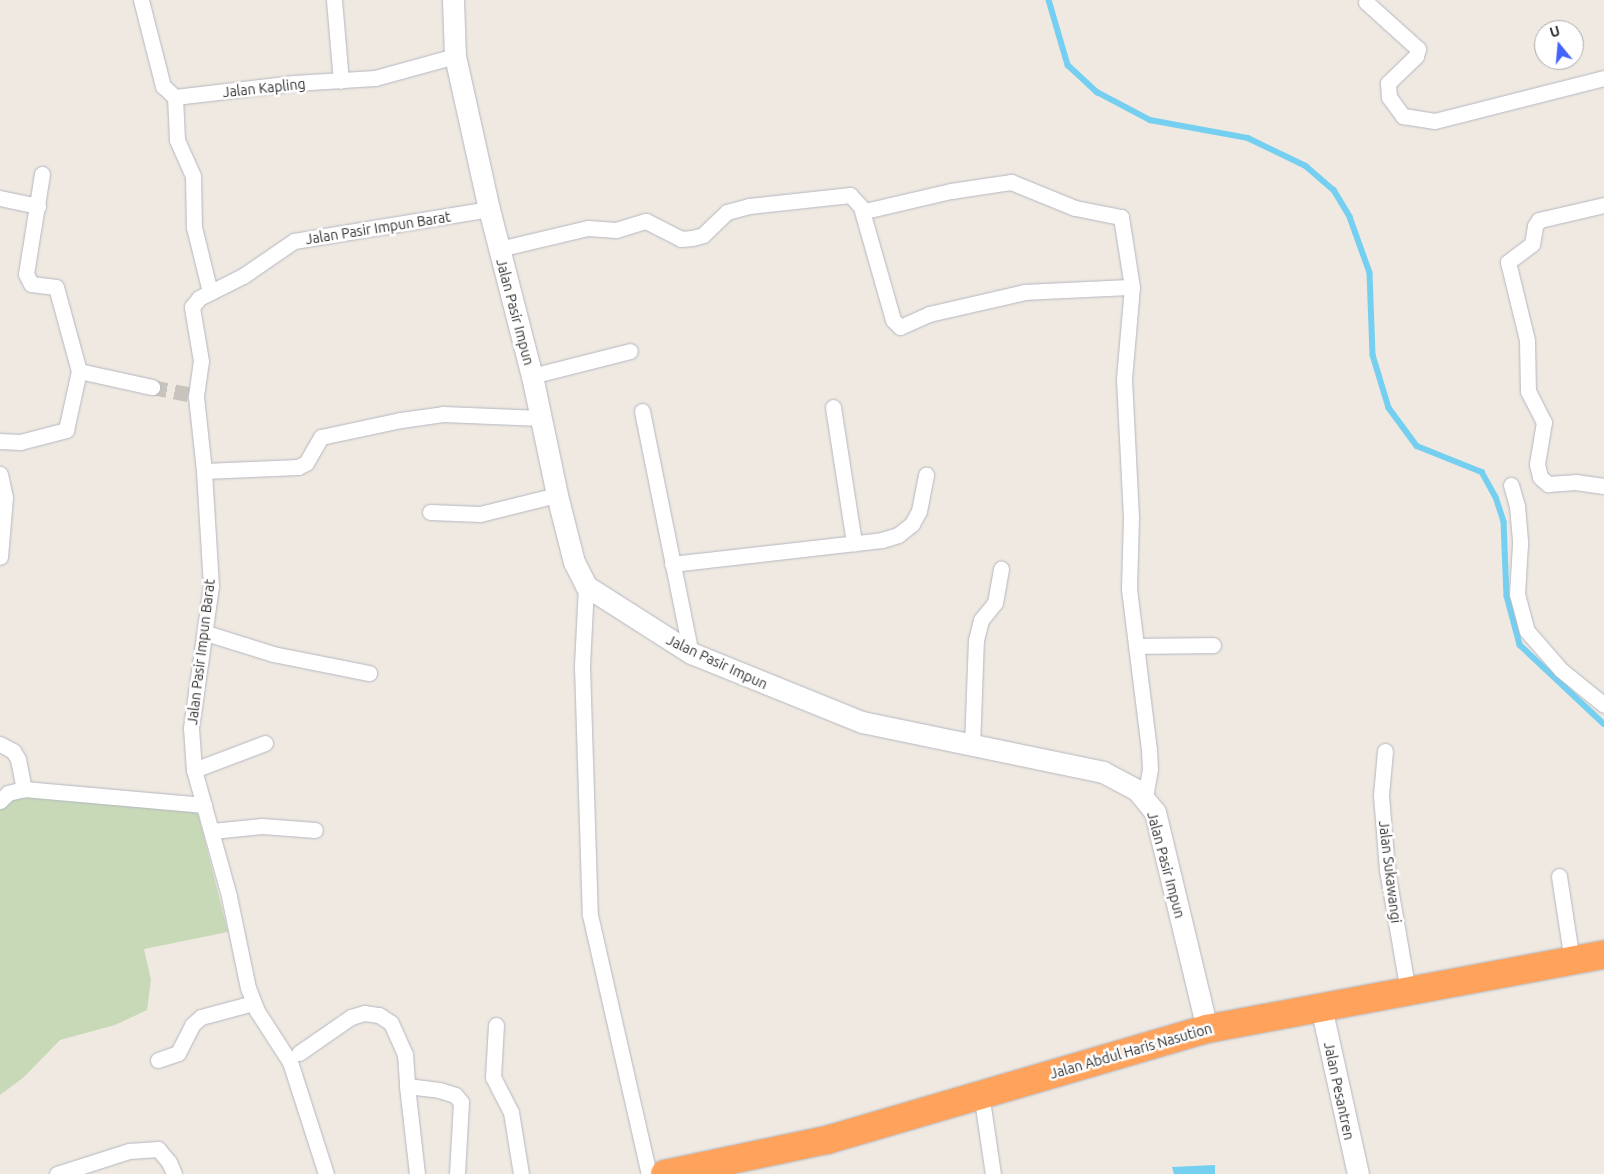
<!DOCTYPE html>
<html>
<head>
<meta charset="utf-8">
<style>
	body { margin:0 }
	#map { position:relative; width:1604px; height:1174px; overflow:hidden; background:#efe9e1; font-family:Ubuntu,sans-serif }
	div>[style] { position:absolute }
	.cemetery>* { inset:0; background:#c8d9b8 }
	.water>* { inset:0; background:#75cff0 }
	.stream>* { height:5.5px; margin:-2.75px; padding:0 2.75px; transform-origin:2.75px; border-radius:2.75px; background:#75cff0 }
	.street-tunnel>* { height:15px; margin-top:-7.5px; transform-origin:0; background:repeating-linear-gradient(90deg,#c8c4bd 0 15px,transparent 0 23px) }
	.roads { filter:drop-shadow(0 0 1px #b4b7c1) drop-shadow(0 0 1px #b4b7c1) }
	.street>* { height:15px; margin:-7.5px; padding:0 7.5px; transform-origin:7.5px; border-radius:7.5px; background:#fff }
	.secondary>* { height:21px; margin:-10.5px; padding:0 10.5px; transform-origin:10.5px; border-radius:10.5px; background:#fff }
	.highway>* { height:28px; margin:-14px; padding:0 14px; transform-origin:14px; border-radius:14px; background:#ffa35c }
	span { translate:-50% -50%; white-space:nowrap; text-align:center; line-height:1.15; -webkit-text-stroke:5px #fff; paint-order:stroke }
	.street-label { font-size:14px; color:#2e2e2e }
	.north { position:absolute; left:1534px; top:20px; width:50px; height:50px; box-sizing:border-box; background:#fff; border:1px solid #ababab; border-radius:50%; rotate:343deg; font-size:14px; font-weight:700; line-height:20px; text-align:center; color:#2e2e2e }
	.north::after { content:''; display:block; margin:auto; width:18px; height:22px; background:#4264fb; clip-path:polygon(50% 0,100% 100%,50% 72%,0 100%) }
</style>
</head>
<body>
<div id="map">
	<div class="cemetery">
		<div style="clip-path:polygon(25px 796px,197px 810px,228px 932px,144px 949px,151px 980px,147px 1010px,115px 1025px,60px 1040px,24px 1077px,0 1095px,0 803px)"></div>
	</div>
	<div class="water">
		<div style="clip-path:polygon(1215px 1165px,1215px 1174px,1174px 1174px,1172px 1167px)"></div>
	</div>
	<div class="stream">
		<div style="left:1049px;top:0;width:68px;rotate:73.7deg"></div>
		<div style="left:1068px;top:65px;width:40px;rotate:43deg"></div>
		<div style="left:1097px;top:92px;width:60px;rotate:27.8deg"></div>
		<div style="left:1150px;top:120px;width:100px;rotate:10.4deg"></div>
		<div style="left:1248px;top:138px;width:64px;rotate:25.8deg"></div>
		<div style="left:1306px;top:166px;width:37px;rotate:41deg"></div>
		<div style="left:1334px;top:190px;width:31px;rotate:59deg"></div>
		<div style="left:1350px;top:217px;width:59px;rotate:70.3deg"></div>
		<div style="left:1370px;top:273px;width:82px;rotate:87.9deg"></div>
		<div style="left:1373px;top:355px;width:55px;rotate:73.2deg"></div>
		<div style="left:1389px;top:408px;width:47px;rotate:53.6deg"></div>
		<div style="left:1417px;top:446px;width:70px;rotate:21.8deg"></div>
		<div style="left:1482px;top:472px;width:29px;rotate:61deg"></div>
		<div style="left:1496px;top:497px;width:26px;rotate:72deg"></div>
		<div style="left:1504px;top:522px;width:74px;rotate:87.7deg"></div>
		<div style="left:1507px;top:596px;width:51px;rotate:75.1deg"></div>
		<div style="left:1520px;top:645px;width:115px;rotate:43.2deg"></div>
	</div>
	<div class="street-tunnel">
		<div style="left:152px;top:387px;width:37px;rotate:11deg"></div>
	</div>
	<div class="roads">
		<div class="street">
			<div style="left:141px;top:0;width:89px;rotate:75.7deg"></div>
			<div style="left:163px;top:86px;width:16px;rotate:43deg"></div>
			<div style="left:175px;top:97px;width:120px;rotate:-6.7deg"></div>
			<div style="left:294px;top:83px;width:81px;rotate:-3.5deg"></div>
			<div style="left:375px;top:78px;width:83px;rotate:-15.4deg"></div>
			<div style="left:334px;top:0;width:81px;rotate:85.1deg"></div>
			<div style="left:1366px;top:2px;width:70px;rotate:42.1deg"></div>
			<div style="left:1418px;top:49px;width:7px;rotate:106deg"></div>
			<div style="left:1416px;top:56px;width:39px;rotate:136deg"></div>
			<div style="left:1388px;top:83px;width:14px;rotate:86deg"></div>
			<div style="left:1389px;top:97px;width:24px;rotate:54deg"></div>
			<div style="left:1403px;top:116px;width:32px;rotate:9deg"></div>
			<div style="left:1435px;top:121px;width:174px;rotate:-14.3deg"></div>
			<div style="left:175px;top:97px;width:43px;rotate:87.3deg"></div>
			<div style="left:177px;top:140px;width:39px;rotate:66deg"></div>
			<div style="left:193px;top:176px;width:51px;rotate:88.9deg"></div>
			<div style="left:194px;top:227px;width:67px;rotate:76.2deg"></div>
			<div style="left:42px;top:174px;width:101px;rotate:99.1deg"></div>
			<div style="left:26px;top:274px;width:11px;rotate:63deg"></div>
			<div style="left:31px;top:284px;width:25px;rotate:7deg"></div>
			<div style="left:56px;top:287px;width:87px;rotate:74.7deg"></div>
			<div style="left:79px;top:371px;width:75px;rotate:12.4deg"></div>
			<div style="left:0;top:198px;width:39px;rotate:12deg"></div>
			<div style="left:1604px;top:205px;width:67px;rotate:167deg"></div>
			<div style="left:1539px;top:220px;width:7px;rotate:124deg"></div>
			<div style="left:1535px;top:226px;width:18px;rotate:99deg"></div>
			<div style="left:1532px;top:244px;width:30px;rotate:143deg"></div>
			<div style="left:1508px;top:262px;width:80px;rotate:76.3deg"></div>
			<div style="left:1527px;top:340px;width:51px;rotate:88.9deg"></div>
			<div style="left:1528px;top:391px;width:35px;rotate:63deg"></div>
			<div style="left:1544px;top:422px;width:43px;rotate:99.5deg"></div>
			<div style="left:1537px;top:464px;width:13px;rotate:77deg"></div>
			<div style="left:1540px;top:477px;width:11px;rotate:41deg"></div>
			<div style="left:1548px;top:484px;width:27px;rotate:-4deg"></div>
			<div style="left:1575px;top:482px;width:29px;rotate:8deg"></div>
			<div style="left:862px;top:211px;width:113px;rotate:74.1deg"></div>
			<div style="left:893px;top:320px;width:10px;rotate:45deg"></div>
			<div style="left:900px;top:327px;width:32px;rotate:-24deg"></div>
			<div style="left:929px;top:314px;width:98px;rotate:-12.9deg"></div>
			<div style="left:1025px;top:292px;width:107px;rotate:-2.7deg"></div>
			<div style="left:499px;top:249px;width:91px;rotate:-13.3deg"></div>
			<div style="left:588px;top:228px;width:28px;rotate:4deg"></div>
			<div style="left:616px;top:230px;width:31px;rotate:-17deg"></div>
			<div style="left:646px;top:221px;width:39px;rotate:27deg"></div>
			<div style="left:681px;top:239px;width:11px;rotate:-5deg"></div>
			<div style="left:692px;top:238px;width:11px;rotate:-15deg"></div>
			<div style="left:703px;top:235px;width:33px;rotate:-44deg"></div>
			<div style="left:727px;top:212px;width:23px;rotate:-15deg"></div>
			<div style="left:749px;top:206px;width:102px;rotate:-6.2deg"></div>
			<div style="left:850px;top:195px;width:22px;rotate:47deg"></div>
			<div style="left:865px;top:211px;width:88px;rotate:-13.1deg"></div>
			<div style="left:951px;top:191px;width:61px;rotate:-8.5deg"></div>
			<div style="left:1011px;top:182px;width:69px;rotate:22.1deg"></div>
			<div style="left:1075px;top:208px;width:47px;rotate:11.1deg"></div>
			<div style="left:1121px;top:217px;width:71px;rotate:81.1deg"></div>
			<div style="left:1132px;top:287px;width:92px;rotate:95deg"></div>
			<div style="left:1124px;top:379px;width:138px;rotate:87.1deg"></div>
			<div style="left:1131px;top:517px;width:72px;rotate:91.6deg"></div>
			<div style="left:1129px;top:589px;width:162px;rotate:82.9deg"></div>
			<div style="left:1149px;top:750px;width:19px;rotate:87deg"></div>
			<div style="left:1150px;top:769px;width:27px;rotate:100deg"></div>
			<div style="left:532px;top:376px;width:101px;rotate:-14.3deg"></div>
			<div style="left:833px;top:407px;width:138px;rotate:81.2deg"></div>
			<div style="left:642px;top:411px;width:247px;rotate:78.6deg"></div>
			<div style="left:0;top:441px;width:20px;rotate:3deg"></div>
			<div style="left:20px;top:442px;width:48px;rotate:-14.6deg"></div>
			<div style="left:66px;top:430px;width:60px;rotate:-77.6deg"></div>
			<div style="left:204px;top:471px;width:94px;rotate:-2.4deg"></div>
			<div style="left:298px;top:467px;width:9px;rotate:-27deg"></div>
			<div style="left:306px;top:463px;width:30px;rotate:-60deg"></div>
			<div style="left:321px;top:437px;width:82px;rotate:-12deg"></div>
			<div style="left:401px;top:420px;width:42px;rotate:-8.1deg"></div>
			<div style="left:443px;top:414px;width:98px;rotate:2.3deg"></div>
			<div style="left:0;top:474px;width:24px;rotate:78deg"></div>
			<div style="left:5px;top:497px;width:60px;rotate:94.8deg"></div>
			<div style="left:1511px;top:485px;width:22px;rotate:74deg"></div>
			<div style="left:1517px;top:506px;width:38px;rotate:85deg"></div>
			<div style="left:1520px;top:544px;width:50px;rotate:93.4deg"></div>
			<div style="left:1517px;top:594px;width:38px;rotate:75deg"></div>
			<div style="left:1527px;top:631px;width:52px;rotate:48.9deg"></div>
			<div style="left:1561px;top:670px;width:55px;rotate:39.1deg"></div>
			<div style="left:430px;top:512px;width:50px;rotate:2.3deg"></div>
			<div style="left:480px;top:514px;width:79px;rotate:-13.9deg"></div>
			<div style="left:672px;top:564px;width:211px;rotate:-6.5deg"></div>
			<div style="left:882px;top:540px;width:17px;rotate:-17deg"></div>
			<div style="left:898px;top:535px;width:18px;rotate:-38deg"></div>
			<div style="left:912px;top:524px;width:15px;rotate:-62deg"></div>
			<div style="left:919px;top:511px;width:37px;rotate:-79deg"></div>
			<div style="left:586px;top:586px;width:80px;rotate:92.9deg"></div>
			<div style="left:582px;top:666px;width:249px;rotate:88.2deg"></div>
			<div style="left:590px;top:915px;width:266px;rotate:77.2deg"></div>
			<div style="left:206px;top:633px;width:70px;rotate:17.4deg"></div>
			<div style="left:273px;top:654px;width:98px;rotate:11.2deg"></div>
			<div style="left:1136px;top:646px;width:77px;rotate:-0.7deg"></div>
			<div style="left:0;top:744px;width:15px;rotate:28deg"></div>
			<div style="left:13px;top:751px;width:9px;rotate:58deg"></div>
			<div style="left:18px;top:759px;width:31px;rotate:79deg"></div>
			<div style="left:972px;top:747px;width:107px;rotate:-87.9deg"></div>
			<div style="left:976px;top:640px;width:21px;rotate:-76deg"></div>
			<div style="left:981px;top:620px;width:22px;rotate:-51deg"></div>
			<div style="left:995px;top:603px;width:35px;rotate:-80deg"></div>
			<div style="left:1385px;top:751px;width:44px;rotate:95.2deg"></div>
			<div style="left:1381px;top:795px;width:75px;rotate:85.4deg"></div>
			<div style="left:1387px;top:870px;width:124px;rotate:80.2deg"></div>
			<div style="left:194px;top:770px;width:76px;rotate:-20.8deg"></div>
			<div style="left:0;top:801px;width:11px;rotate:-45deg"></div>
			<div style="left:8px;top:793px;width:16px;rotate:-14deg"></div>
			<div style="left:24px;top:789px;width:181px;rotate:5.1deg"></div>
			<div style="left:212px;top:831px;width:50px;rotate:-5.7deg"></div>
			<div style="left:262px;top:826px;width:53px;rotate:4.3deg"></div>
			<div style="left:1559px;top:876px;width:86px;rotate:81.3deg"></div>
			<div style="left:496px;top:1025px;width:52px;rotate:93.3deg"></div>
			<div style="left:493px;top:1077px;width:39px;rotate:63deg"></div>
			<div style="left:511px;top:1112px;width:63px;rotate:80.8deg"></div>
			<div style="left:299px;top:1053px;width:63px;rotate:-34.7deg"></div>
			<div style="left:351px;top:1017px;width:14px;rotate:-17deg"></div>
			<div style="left:364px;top:1013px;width:15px;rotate:8deg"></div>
			<div style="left:379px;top:1015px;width:14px;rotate:34deg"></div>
			<div style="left:391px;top:1023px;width:34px;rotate:66deg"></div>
			<div style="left:405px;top:1054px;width:32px;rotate:86deg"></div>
			<div style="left:407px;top:1086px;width:32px;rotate:7deg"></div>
			<div style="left:439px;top:1090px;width:17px;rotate:17deg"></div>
			<div style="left:455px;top:1095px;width:9px;rotate:49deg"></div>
			<div style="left:461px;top:1102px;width:72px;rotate:93.2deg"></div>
			<div style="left:158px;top:1060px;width:21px;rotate:-19deg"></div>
			<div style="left:178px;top:1053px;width:31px;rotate:-63deg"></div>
			<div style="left:192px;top:1025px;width:12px;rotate:-42deg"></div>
			<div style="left:201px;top:1017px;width:54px;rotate:-15.1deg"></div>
			<div style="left:407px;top:1086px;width:89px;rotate:83.5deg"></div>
			<div style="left:981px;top:1093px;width:82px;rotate:81.6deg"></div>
			<div style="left:57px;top:1174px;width:76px;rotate:-17.7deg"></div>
			<div style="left:129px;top:1151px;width:29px;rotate:-4deg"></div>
			<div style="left:158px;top:1149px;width:17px;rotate:50deg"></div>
			<div style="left:169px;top:1162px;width:13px;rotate:67deg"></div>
			<div style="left:326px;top:1174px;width:118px;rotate:-107.8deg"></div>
			<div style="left:290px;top:1062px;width:61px;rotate:-122.9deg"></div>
			<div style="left:257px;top:1011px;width:25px;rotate:-111deg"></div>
			<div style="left:248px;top:988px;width:94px;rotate:-101.7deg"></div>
			<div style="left:229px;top:896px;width:131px;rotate:-105.5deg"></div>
			<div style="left:194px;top:770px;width:42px;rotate:-94.1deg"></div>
			<div style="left:191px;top:728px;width:143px;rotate:-82deg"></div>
			<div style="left:211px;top:586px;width:115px;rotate:-93.5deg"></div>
			<div style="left:204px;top:471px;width:75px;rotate:-96.1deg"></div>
			<div style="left:196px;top:396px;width:35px;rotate:-82deg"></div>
			<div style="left:201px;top:361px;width:55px;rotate:-99.5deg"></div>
			<div style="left:192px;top:307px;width:11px;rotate:-52deg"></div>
			<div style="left:199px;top:298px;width:49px;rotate:-26.6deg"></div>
			<div style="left:243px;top:276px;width:62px;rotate:-34.5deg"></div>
			<div style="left:294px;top:241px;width:198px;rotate:-9.3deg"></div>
		</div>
		<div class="secondary">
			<div style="left:453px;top:0;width:56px;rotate:88deg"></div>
			<div style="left:455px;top:56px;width:157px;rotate:77.5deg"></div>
			<div style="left:489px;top:209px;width:172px;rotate:75.6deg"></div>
			<div style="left:532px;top:376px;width:122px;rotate:78.1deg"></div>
			<div style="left:557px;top:495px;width:69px;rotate:75.8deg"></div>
			<div style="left:574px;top:562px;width:27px;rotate:63deg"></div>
			<div style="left:586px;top:586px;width:125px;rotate:32.5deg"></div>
			<div style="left:691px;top:653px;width:184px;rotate:22deg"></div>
			<div style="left:862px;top:722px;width:246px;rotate:11.7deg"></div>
			<div style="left:1103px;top:772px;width:38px;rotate:28deg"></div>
			<div style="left:1137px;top:790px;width:28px;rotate:51deg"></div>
			<div style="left:1155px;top:812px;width:223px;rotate:76.5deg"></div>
			<div style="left:1321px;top:1007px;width:171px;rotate:77.5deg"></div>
		</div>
		<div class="highway">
			<div style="left:665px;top:1174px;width:166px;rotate:-11.9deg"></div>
			<div style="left:827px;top:1140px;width:396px;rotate:-16.3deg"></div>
			<div style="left:1207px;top:1029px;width:404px;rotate:-10.6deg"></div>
		</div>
	</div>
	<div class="street-label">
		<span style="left:264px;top:88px;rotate:-6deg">Jalan Kapling</span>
		<span style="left:378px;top:228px;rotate:-9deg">Jalan Pasir Impun Barat</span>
		<span style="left:515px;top:312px;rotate:75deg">Jalan Pasir Impun</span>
		<span style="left:201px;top:652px;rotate:-83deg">Jalan Pasir Impun Barat</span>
		<span style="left:717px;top:662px;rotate:25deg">Jalan Pasir Impun</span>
		<span style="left:1166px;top:865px;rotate:75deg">Jalan Pasir Impun</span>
		<span style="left:1390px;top:872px;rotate:83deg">Jalan Sukawangi</span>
		<span style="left:1131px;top:1051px;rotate:-16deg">Jalan Abdul Haris Nasution</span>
		<span style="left:1339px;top:1091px;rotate:78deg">Jalan Pesantren</span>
	</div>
	<div class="north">U</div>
</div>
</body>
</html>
